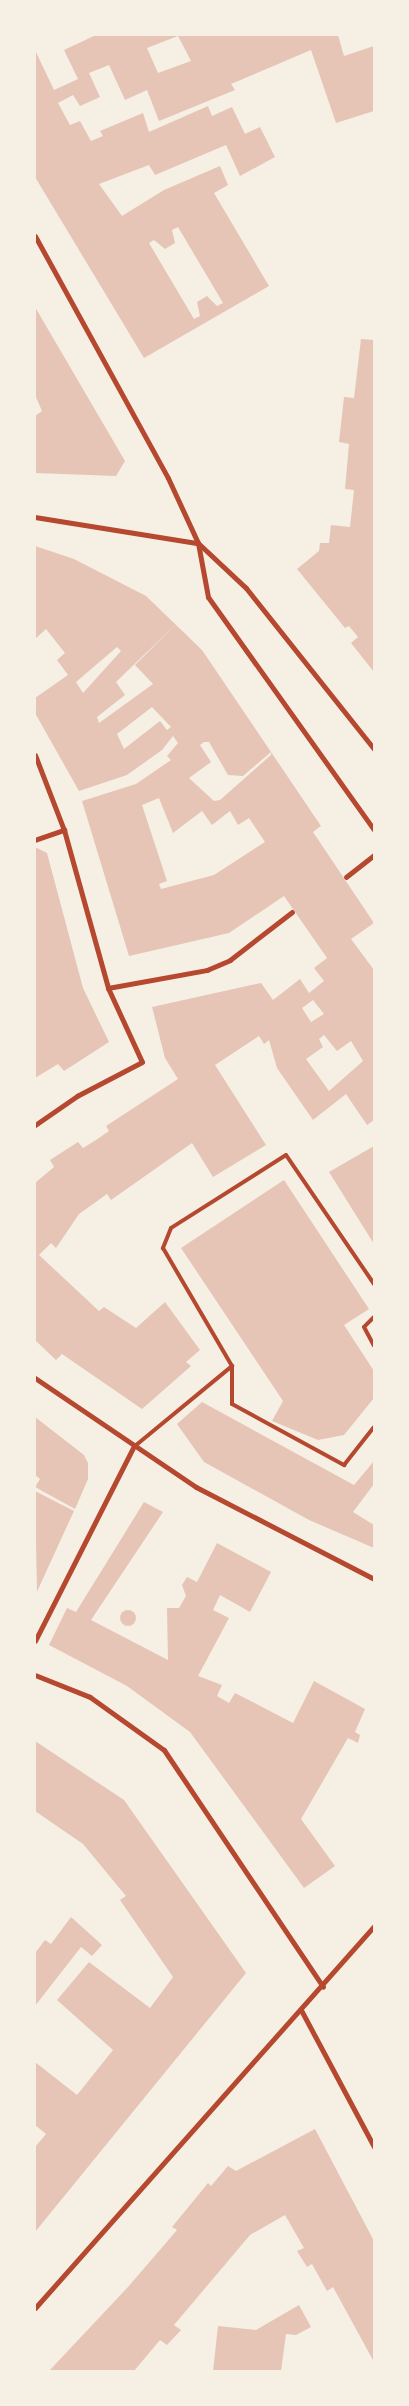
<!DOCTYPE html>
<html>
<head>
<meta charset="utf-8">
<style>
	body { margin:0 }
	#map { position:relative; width:409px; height:2406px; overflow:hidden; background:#f6efe4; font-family:"Noto Sans",sans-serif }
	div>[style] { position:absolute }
	.building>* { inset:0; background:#e6c5b7 }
	.round { border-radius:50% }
	.service>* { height:4px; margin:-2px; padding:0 2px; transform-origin:2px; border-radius:2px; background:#b5482f }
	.pedestrian>* { height:4.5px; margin:-2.25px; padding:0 2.25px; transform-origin:2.25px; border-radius:2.25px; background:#b5482f }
	.minor>* { height:5px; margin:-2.5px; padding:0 2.5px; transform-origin:2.5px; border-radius:2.5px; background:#b5482f }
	span { translate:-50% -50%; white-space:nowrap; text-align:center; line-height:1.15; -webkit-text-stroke:4.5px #f6efe4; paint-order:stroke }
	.frame { position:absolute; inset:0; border:36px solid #f6efe4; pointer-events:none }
</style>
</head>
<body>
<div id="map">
	<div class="building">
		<div style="clip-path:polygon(evenodd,96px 35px,338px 35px,344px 56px,374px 46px,374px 111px,336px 123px,311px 50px,231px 84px,235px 90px,159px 121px,147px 90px,125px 100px,109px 65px,89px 73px,100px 97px,80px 106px,73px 95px,58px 103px,70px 125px,80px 121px,91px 141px,103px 136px,100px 131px,143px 113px,149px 132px,208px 106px,212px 116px,232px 107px,245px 134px,260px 127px,275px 157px,240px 176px,226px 145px,155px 175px,149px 165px,99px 184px,122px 216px,164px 190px,220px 166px,228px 185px,214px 193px,269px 286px,144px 358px,35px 177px,35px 50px,54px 90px,78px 79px,64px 50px,96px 35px,178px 36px,191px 61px,158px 73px,147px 48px,178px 36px,96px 35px,178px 227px,223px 303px,217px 306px,207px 296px,197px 302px,200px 316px,194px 319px,149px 243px,154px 240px,165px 249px,175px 243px,172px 230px,178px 227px)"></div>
		<div style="clip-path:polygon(35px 307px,125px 461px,116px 476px,35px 473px,35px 416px,42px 411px,35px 395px)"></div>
		<div style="clip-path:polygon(361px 339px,374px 340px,374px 672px,351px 643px,358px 637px,349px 626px,345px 628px,297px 569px,319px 551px,320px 543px,329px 543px,331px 525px,350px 527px,354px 490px,345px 489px,349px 444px,339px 442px,344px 397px,354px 398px)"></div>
		<div style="clip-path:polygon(evenodd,35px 546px,74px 559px,146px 596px,202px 650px,271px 752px,243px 776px,228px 775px,209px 742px,204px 742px,200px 745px,211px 762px,189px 778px,214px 801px,220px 800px,271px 755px,271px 752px,321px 826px,313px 832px,374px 923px,351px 939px,374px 970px,374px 1120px,367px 1125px,346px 1094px,313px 1120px,277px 1068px,269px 1040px,264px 1044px,259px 1036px,215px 1065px,266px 1145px,213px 1177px,192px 1143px,111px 1200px,107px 1194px,79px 1214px,56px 1248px,51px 1243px,39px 1255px,99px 1311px,104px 1307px,136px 1328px,165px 1302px,200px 1350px,186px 1362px,191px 1366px,142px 1409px,62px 1354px,56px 1360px,35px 1340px,35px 1183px,54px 1167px,50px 1160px,78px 1142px,83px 1148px,96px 1140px,109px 1131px,106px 1126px,178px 1079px,165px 1058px,152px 1007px,261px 983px,273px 1000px,300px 979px,309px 993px,324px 981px,314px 968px,327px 958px,284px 896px,229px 933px,129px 956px,82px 801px,136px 784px,171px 760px,167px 756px,178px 743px,173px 736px,162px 750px,127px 775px,79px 791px,35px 713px,35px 698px,68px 675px,57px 660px,65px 653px,46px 629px,35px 639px,35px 546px,177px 623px,135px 665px,153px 684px,99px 723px,97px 717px,125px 695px,116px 682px,177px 623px,35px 546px,117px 647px,121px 651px,83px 693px,76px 682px,117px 647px,35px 546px,152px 707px,171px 727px,167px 730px,160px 721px,124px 749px,117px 734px,152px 707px,35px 546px,159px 798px,173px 833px,202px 811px,212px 825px,230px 811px,238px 825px,249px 818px,265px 842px,214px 875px,161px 889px,159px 884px,167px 881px,142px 805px,159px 798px,35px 546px,313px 1000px,324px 1014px,311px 1022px,302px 1008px,313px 1000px,35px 546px,324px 1035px,337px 1051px,351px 1041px,363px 1061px,329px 1091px,306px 1059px,323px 1047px,319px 1039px,324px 1035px)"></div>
		<div style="clip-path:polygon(35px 847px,47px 853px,83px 988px,109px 1042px,64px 1071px,58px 1064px,35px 1078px)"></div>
		<div style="clip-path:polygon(374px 1146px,374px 1244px,329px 1172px)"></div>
		<div style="clip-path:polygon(284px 1180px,369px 1309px,344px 1325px,374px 1371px,374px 1398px,344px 1435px,318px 1440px,272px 1421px,283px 1401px,181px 1248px)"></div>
		<div style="clip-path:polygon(202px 1402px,354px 1485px,374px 1461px,374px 1484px,353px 1512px,374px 1525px,374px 1548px,309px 1520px,204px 1462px,177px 1424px)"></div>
		<div style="clip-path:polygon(35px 1417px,84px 1455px,88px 1463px,88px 1479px,75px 1509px,35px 1487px,40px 1479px,35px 1475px)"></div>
		<div style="clip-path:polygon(35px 1491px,74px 1511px,35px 1596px,37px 1592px)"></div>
		<div style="clip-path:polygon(144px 1502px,163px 1512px,91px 1620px,168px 1660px,167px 1608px,179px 1608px,186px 1596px,182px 1585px,187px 1577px,197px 1582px,217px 1543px,271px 1572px,250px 1612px,220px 1595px,213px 1610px,229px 1618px,198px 1676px,222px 1685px,217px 1696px,229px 1703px,235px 1693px,293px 1723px,314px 1681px,365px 1709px,355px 1732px,360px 1735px,358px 1743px,348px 1738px,301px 1819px,335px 1866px,304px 1888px,190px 1732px,127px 1686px,49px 1645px,67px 1608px,76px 1612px)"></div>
		<div class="round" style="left:120px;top:1610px;width:16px;height:16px"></div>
		<div style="clip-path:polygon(35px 1741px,124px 1800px,246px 1973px,35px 2232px,35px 2147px,46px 2134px,35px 2125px,35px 2062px,77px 2095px,113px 2050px,57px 2000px,89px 1962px,150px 2008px,173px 1977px,120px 1900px,126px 1896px,83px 1844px,35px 1811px)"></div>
		<div style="clip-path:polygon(71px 1917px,102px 1945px,92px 1956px,81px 1947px,35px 2006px,35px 1953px,45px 1940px,51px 1944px)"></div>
		<div style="clip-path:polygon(315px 2129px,374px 2241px,374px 2362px,333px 2287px,327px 2291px,312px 2264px,307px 2267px,297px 2251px,304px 2248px,285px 2215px,250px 2235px,174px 2325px,181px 2330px,167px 2345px,160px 2340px,134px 2371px,49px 2371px,128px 2287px,177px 2230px,172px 2227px,208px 2183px,211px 2186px,228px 2166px,236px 2171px)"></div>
		<div style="clip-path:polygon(299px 2305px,311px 2327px,296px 2335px,286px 2334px,281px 2371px,213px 2371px,218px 2326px,256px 2330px)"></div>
	</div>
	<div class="service">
		<div style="left:374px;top:1284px;width:156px;rotate:-124.3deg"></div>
		<div style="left:286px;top:1155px;width:136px;rotate:147.6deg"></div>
		<div style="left:171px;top:1228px;width:22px;rotate:112deg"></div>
		<div style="left:163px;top:1248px;width:137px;rotate:59.7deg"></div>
		<div style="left:232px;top:1366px;width:38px;rotate:90deg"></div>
		<div style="left:232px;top:1404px;width:128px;rotate:28.6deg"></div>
		<div style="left:344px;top:1465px;width:48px;rotate:-51.7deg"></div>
		<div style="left:374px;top:1317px;width:14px;rotate:135deg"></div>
		<div style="left:364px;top:1327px;width:21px;rotate:62deg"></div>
		<div style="left:135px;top:1446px;width:126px;rotate:-39.5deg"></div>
	</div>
	<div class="pedestrian">
		<div style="left:35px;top:517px;width:165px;rotate:9.1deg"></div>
		<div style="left:35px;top:840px;width:31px;rotate:-19deg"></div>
		<div style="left:346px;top:877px;width:36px;rotate:-38deg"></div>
		<div style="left:108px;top:988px;width:101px;rotate:-10.3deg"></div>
		<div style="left:207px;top:970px;width:25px;rotate:-23deg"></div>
		<div style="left:230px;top:960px;width:78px;rotate:-37.7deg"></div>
		<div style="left:35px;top:1641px;width:216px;rotate:-63.1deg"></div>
	</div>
	<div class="minor">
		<div style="left:35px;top:236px;width:276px;rotate:61.2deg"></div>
		<div style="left:168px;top:478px;width:72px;rotate:65.2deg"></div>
		<div style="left:198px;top:543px;width:55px;rotate:79.5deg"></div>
		<div style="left:208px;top:597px;width:286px;rotate:54.5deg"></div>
		<div style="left:198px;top:543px;width:66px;rotate:43.2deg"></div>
		<div style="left:246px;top:588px;width:206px;rotate:51.5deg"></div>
		<div style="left:35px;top:755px;width:80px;rotate:68.9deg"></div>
		<div style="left:64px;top:830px;width:164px;rotate:74.4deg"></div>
		<div style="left:108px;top:988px;width:81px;rotate:65.3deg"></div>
		<div style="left:142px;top:1062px;width:73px;rotate:152.4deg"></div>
		<div style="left:77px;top:1096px;width:51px;rotate:145.4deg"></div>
		<div style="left:35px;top:1378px;width:194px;rotate:34.1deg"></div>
		<div style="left:196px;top:1487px;width:200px;rotate:27.3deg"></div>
		<div style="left:35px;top:1675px;width:59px;rotate:21.8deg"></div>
		<div style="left:90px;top:1697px;width:91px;rotate:35.6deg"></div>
		<div style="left:164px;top:1750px;width:285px;rotate:56.1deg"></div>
		<div style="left:301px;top:2010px;width:155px;rotate:61.9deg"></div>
		<div style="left:35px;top:2308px;width:511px;rotate:-48.41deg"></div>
	</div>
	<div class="frame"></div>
</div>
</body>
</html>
